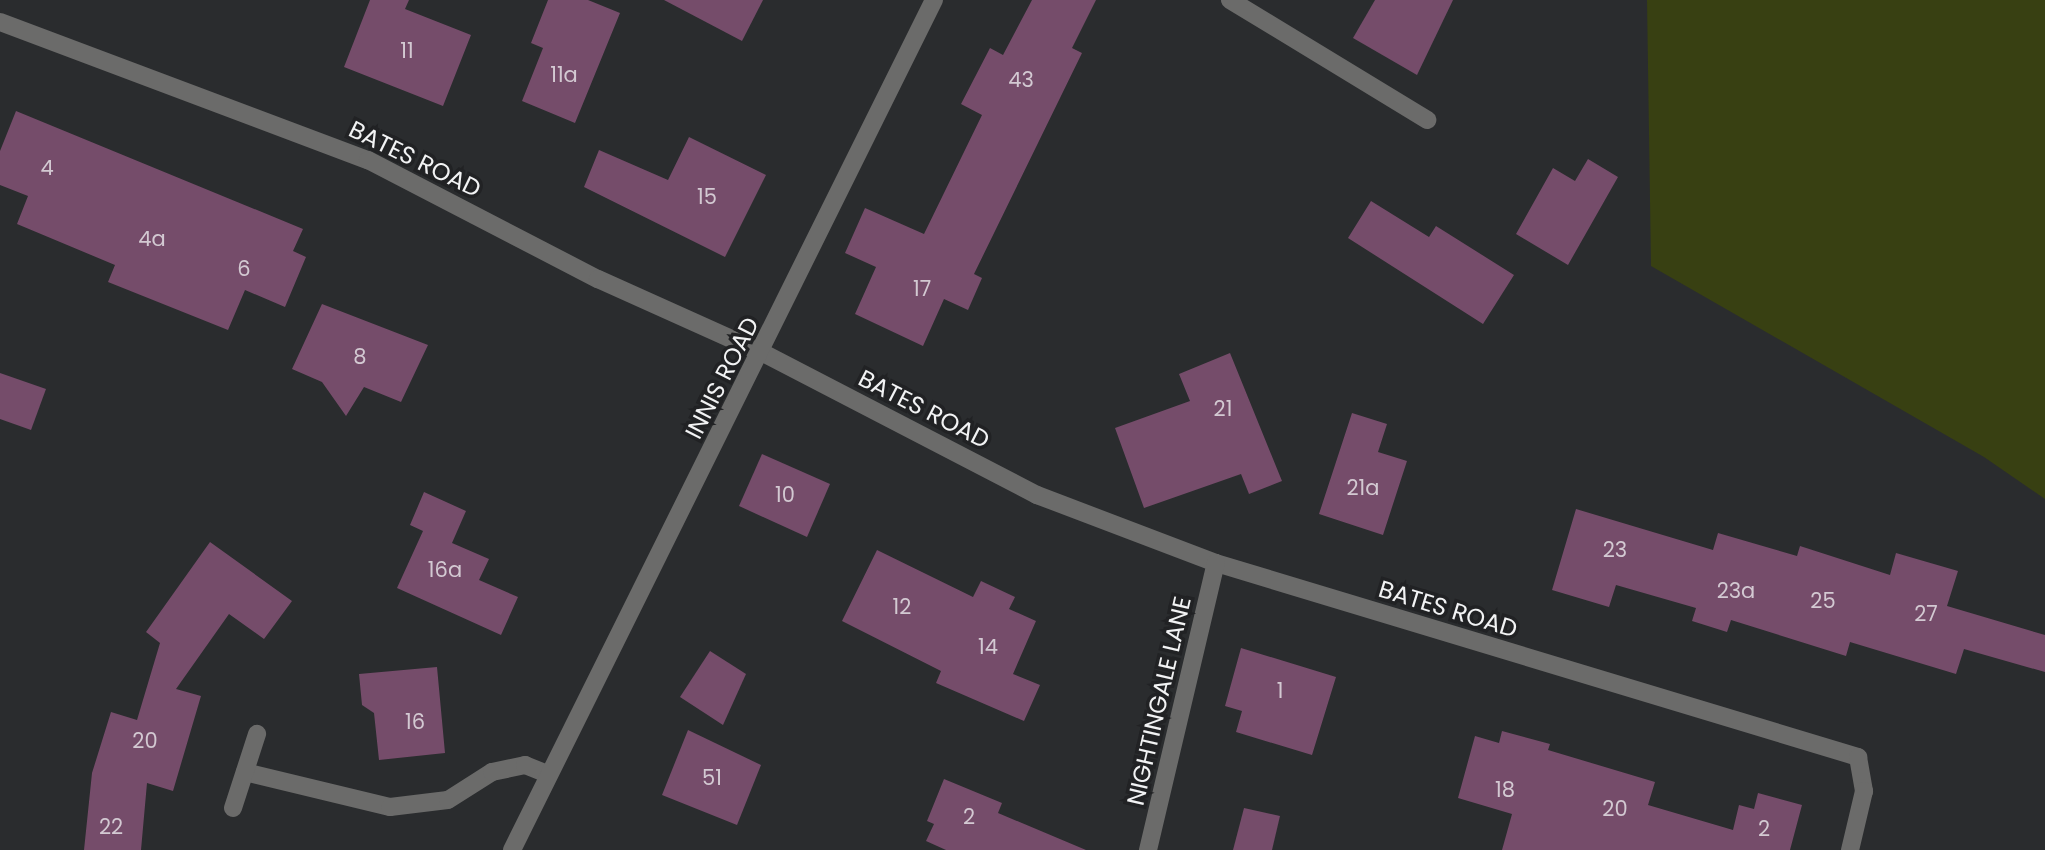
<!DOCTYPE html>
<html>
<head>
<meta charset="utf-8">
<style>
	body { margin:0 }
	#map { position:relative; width:2045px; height:850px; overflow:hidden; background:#2a2c2e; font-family:Poppins,sans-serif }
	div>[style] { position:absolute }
	.green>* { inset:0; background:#384012 }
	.building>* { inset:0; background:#754c6a }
	.service>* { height:18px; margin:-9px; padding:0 9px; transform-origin:9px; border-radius:9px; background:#6b6b6a }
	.minor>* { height:18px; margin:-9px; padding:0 9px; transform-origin:9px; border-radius:9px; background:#6b6b6a }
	span { translate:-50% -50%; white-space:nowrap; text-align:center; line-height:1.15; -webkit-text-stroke:7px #212224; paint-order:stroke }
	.number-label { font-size:21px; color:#d3c9d2 }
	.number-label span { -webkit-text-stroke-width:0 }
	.street-label { font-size:24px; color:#f2f3f4 }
</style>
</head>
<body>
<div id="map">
	<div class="green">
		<div style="clip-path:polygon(1647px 0,2045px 0,2045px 499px,1984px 457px,1651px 266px)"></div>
	</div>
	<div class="building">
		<div style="clip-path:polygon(370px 0,409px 0,405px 9px,471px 35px,443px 106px,344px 67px)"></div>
		<div style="clip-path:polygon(548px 0,588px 0,620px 13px,575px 123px,522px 101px,543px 48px,531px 43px)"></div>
		<div style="clip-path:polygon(664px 0,763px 0,742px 41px)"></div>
		<div style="clip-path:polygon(1032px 0,1096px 0,1072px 48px,1082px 53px,974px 274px,982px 278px,968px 310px,944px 299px,923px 346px,855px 314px,876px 267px,845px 253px,865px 208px,924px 234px,982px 115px,961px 104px,990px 48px,1003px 55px)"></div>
		<div style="clip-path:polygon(1375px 0,1453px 0,1417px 75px,1353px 38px)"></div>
		<div style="clip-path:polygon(16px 111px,303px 229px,293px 251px,306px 257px,285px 307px,245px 290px,228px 330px,108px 282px,115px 265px,17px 224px,28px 196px,0 185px,0 151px)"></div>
		<div style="clip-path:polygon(689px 137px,766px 175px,725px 257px,584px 187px,599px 150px,668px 180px)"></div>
		<div style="clip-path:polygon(1588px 159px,1618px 177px,1568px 265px,1516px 234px,1553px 168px,1575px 181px)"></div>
		<div style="clip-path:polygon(1371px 201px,1429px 237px,1436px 226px,1514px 275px,1483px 324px,1348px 238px)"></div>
		<div style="clip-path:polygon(322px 304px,428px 345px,401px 402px,364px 387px,346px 416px,322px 382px,292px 369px)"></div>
		<div style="clip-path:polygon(1230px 353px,1282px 481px,1249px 494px,1241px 474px,1144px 508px,1115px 428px,1190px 401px,1179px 374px)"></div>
		<div style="clip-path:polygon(0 373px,46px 389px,31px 430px,0 419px)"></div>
		<div style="clip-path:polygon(1352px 413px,1387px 424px,1378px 452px,1407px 461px,1383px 535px,1319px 514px)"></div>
		<div style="clip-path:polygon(762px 454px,830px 484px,807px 537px,739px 506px)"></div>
		<div style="clip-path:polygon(424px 492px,466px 511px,452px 543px,489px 559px,479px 580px,518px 597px,501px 635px,397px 588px,423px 531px,410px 525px)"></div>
		<div style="clip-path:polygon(1576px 509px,1713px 550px,1718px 533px,1797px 556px,1800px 546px,1890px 575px,1896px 553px,1958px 571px,1947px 606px,2045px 635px,2045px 672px,1964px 649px,1956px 674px,1850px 642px,1846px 656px,1731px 620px,1727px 632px,1692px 621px,1696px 608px,1616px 585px,1609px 607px,1552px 590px)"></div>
		<div style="clip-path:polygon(210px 542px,292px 601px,264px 639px,229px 614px,176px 689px,201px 696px,173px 791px,147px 783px,141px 850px,84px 850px,92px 773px,111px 712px,137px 720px,160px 643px,146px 632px)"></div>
		<div style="clip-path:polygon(877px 550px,973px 597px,981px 581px,1015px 597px,1009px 609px,1036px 621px,1013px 674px,1040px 685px,1024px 721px,936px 683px,941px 671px,842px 621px)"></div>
		<div style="clip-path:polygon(1241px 648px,1336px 677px,1312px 755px,1236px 732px,1242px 711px,1225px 706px)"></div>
		<div style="clip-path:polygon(710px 651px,746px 674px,723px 725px,680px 697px)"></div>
		<div style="clip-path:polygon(437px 667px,445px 753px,379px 760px,374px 713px,362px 705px,359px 674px)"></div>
		<div style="clip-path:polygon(688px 730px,761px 765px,737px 825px,662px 795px)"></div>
		<div style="clip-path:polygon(1502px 731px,1550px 744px,1548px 750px,1655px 782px,1648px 805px,1733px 830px,1739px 805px,1754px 809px,1758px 793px,1802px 805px,1790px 850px,1502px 850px,1512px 814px,1458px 798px,1475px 736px,1499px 743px)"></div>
		<div style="clip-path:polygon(944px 779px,1002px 803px,998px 813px,1086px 850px,946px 850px,926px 841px,934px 824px,927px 821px)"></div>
		<div style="clip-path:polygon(1244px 808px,1280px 816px,1272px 850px,1233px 850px)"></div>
	</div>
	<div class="service">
		<div style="left:1230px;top:0;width:231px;rotate:31.3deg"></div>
	</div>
	<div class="minor">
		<div style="left:0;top:22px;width:393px;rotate:20.6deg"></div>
		<div style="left:368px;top:160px;width:259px;rotate:27.4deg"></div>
		<div style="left:598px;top:279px;width:181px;rotate:24.2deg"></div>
		<div style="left:763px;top:353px;width:309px;rotate:27.4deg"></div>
		<div style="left:1037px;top:495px;width:191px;rotate:20.8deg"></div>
		<div style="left:1216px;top:563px;width:671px;rotate:16.81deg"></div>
		<div style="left:1858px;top:757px;width:35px;rotate:80deg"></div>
		<div style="left:1864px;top:791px;width:61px;rotate:103.3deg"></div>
		<div style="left:245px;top:772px;width:149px;rotate:13.6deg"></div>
		<div style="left:390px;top:807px;width:58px;rotate:-6.9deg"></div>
		<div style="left:448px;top:800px;width:52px;rotate:-32.5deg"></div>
		<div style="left:492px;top:772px;width:34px;rotate:-12deg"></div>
		<div style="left:525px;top:765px;width:24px;rotate:22deg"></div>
		<div style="left:233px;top:808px;width:78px;rotate:-72deg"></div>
		<div style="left:512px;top:850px;width:949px;rotate:-63.6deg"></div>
		<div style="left:1148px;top:850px;width:295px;rotate:-76.7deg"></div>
	</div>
	<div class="number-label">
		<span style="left:407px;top:51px">11</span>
		<span style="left:564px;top:75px">11a</span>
		<span style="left:1021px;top:80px">43</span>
		<span style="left:47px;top:168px">4</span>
		<span style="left:707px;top:197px">15</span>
		<span style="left:152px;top:239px">4a</span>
		<span style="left:244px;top:269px">6</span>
		<span style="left:922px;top:289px">17</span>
		<span style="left:360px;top:357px">8</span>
		<span style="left:1223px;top:409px">21</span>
		<span style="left:1363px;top:488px">21a</span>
		<span style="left:785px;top:495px">10</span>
		<span style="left:1615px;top:550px">23</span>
		<span style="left:445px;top:570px">16a</span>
		<span style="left:1736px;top:591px">23a</span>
		<span style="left:1823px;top:601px">25</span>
		<span style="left:902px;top:607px">12</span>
		<span style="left:1926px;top:614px">27</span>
		<span style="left:988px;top:647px">14</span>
		<span style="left:1280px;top:691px">1</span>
		<span style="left:415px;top:722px">16</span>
		<span style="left:145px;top:741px">20</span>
		<span style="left:712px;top:778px">51</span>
		<span style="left:1505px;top:790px">18</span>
		<span style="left:1615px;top:809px">20</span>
		<span style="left:969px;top:817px">2</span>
		<span style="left:111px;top:827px">22</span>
		<span style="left:1764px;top:829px">2</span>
	</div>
	<div class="street-label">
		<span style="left:415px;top:159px;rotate:26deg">BATES ROAD</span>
		<span style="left:722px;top:378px;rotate:-63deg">INNIS ROAD</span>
		<span style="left:924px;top:409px;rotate:27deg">BATES ROAD</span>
		<span style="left:1448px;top:609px;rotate:17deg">BATES ROAD</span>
		<span style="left:1159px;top:701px;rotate:-77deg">NIGHTINGALE LANE</span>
	</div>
</div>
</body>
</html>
